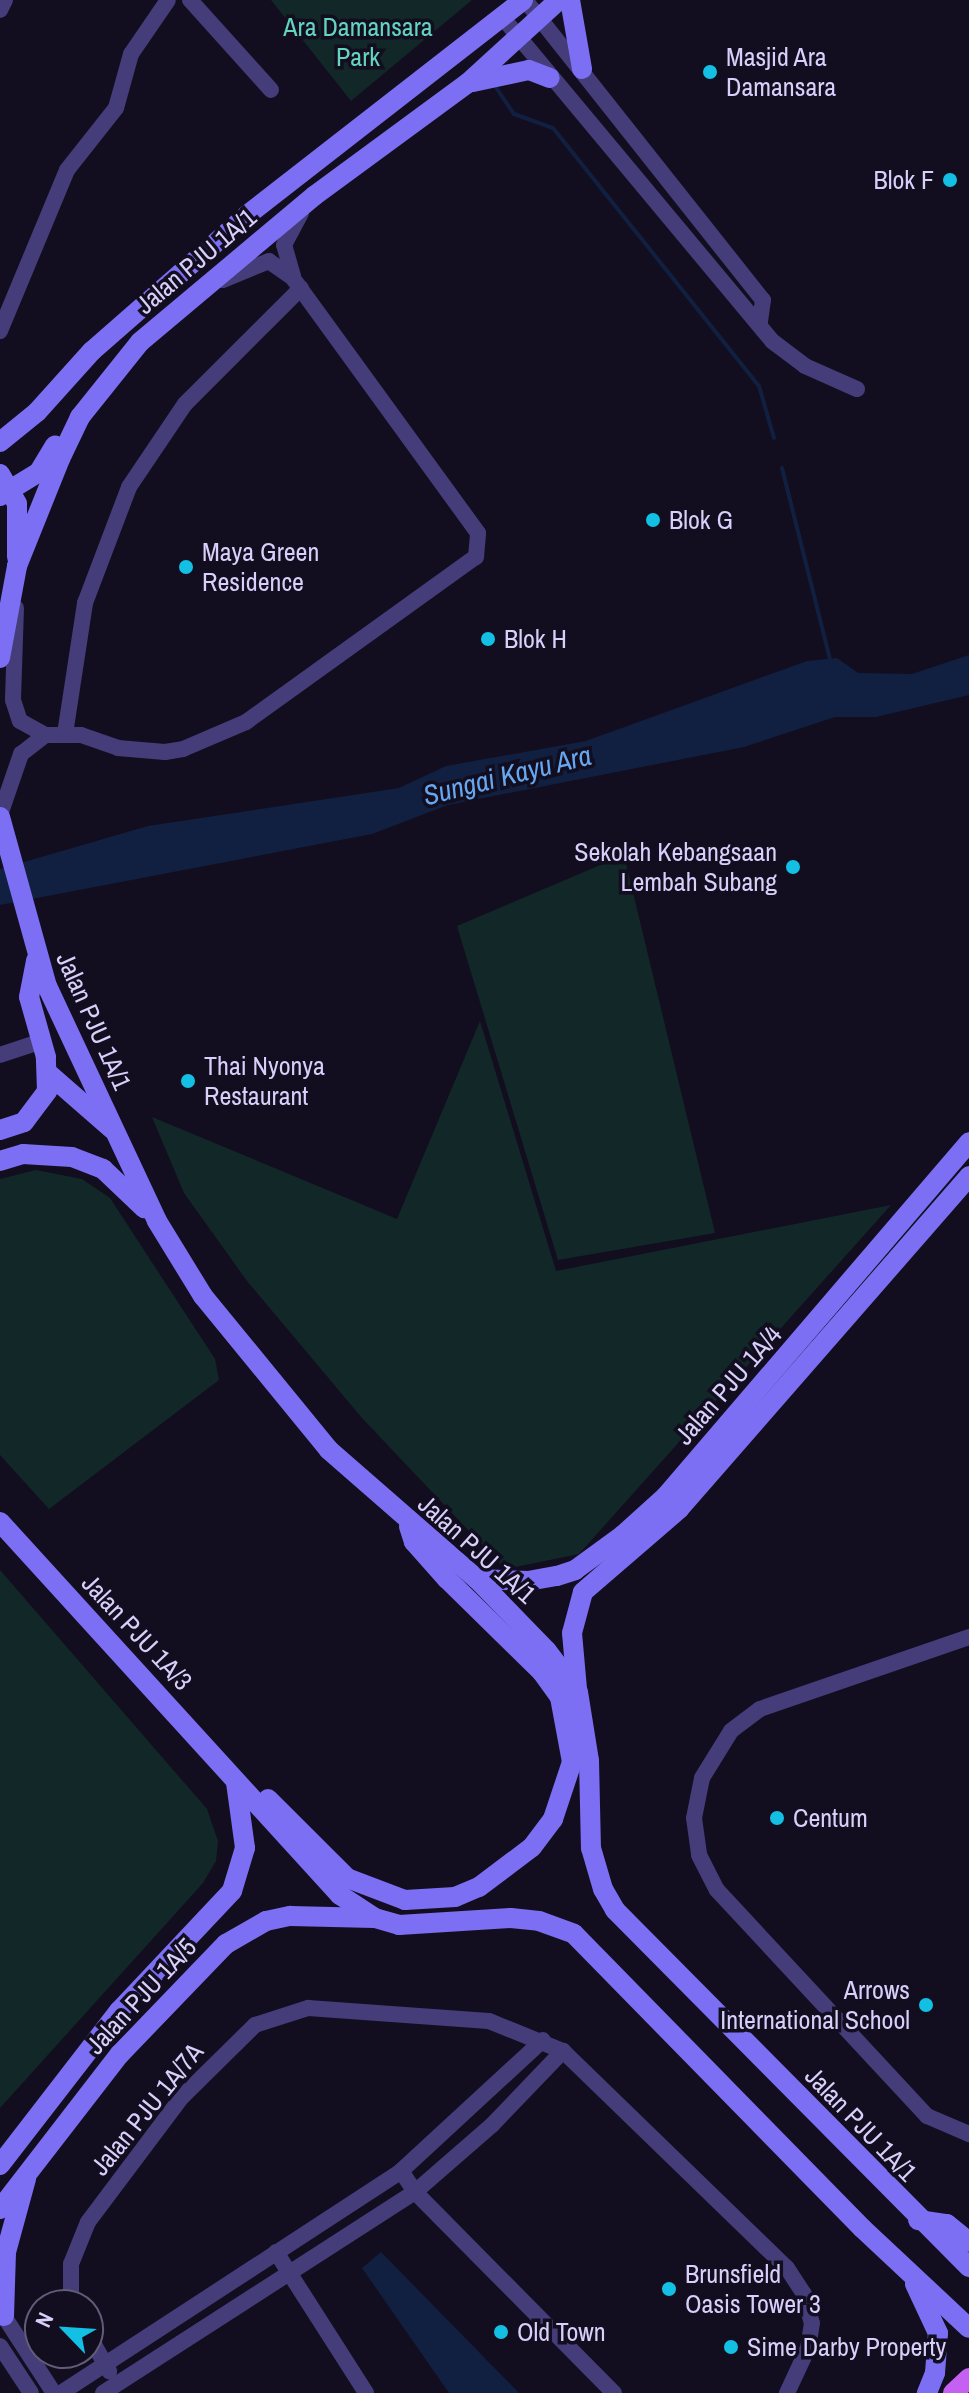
<!DOCTYPE html>
<html>
<head>
<meta charset="utf-8">
<style>
	body { margin:0 }
	#map { position:relative; width:969px; height:2393px; overflow:hidden; background:#120e1f; font-family:"Archivo Narrow",sans-serif }
	div>[style] { position:absolute }
	.green>* { inset:0; background:#122728 }
	.water>* { inset:0; background:#112040 }
	.stream>* { height:4px; margin:-2px; padding:0 2px; transform-origin:2px; border-radius:2px; background:#112040 }
	.street>* { height:16px; margin:-8px; padding:0 8px; transform-origin:8px; border-radius:8px; background:#443d7a }
	.secondary>* { height:20px; margin:-10px; padding:0 10px; transform-origin:10px; border-radius:10px; background:#7c6ff3 }
	.primary>* { height:20px; margin:-10px; padding:0 10px; transform-origin:10px; border-radius:10px; background:#c660f2 }
	.dots>* { width:22px; height:22px; translate:-50% -50%; box-sizing:border-box; border:4px solid #120e1f; border-radius:50% }
	span { translate:-50% -50%; white-space:nowrap; text-align:center; line-height:1.15; -webkit-text-stroke:7px #120e1f; paint-order:stroke }
	.park-label { font-size:26px; color:#62d4c0 }
	.poi-label { font-size:26px; color:#d8d0fb }
	.left { translate:0 -50%; text-align:left }
	.right { translate:-100% -50%; text-align:right }
	.street-label { font-size:26px; color:#d8d0fb }
	.water-label { font-size:28px; color:#66a7f2; font-style:italic }
	.north { position:absolute; left:24px; top:2289px; width:80px; height:80px; box-sizing:border-box; background:#120e1f; border:2px solid #615c77; border-radius:50%; rotate:295deg; font-size:22px; font-weight:700; line-height:32px; text-align:center; color:#d8d0fb }
	.north::after { content:''; display:block; margin:auto; width:28px; height:36px; background:#13c0e4; clip-path:polygon(50% 0,100% 100%,50% 72%,0 100%) }
</style>
</head>
<body>
<div id="map">
	<div class="green">
		<div style="clip-path:polygon(271px 0,472px 0,351px 101px)"></div>
		<div style="clip-path:polygon(624px 855px,715px 1233px,558px 1260px,457px 926px)"></div>
		<div style="clip-path:polygon(480px 1021px,556px 1271px,891px 1205px,579px 1554px,505px 1569px,362px 1418px,247px 1281px,184px 1193px,152px 1117px,397px 1219px)"></div>
		<div style="clip-path:polygon(36px 1170px,82px 1179px,110px 1198px,215px 1359px,219px 1380px,49px 1509px,0 1455px,0 1179px)"></div>
		<div style="clip-path:polygon(0 1570px,207px 1809px,218px 1841px,216px 1861px,203px 1883px,0 2108px)"></div>
	</div>
	<div class="water">
		<div style="clip-path:polygon(969px 655px,969px 695px,876px 717px,835px 717px,744px 747px,448px 805px,372px 834px,0 905px,0 869px,148px 826px,399px 788px,446px 766px,586px 741px,807px 661px,837px 658px,858px 673px,912px 674px)"></div>
		<div style="clip-path:polygon(381px 2252px,519px 2393px,449px 2393px,362px 2268px)"></div>
	</div>
	<div class="stream">
		<div style="left:495px;top:86px;width:34px;rotate:56deg"></div>
		<div style="left:514px;top:114px;width:41px;rotate:19.7deg"></div>
		<div style="left:553px;top:128px;width:330px;rotate:51.4deg"></div>
		<div style="left:759px;top:386px;width:54px;rotate:73.9deg"></div>
		<div style="left:782px;top:468px;width:201px;rotate:75.9deg"></div>
	</div>
	<div class="street">
		<div style="left:190px;top:0;width:121px;rotate:48deg"></div>
		<div style="left:525px;top:0;width:383px;rotate:51.6deg"></div>
		<div style="left:763px;top:300px;width:22px;rotate:98deg"></div>
		<div style="left:0;top:10px;width:11px;rotate:-63deg"></div>
		<div style="left:503px;top:18px;width:420px;rotate:50.2deg"></div>
		<div style="left:772px;top:341px;width:41px;rotate:37.1deg"></div>
		<div style="left:805px;top:366px;width:57px;rotate:23.9deg"></div>
		<div style="left:293px;top:276px;width:32px;rotate:-106deg"></div>
		<div style="left:284px;top:245px;width:36px;rotate:-62deg"></div>
		<div style="left:0;top:331px;width:174px;rotate:-67.4deg"></div>
		<div style="left:67px;top:170px;width:79px;rotate:-51.7deg"></div>
		<div style="left:116px;top:108px;width:56px;rotate:-74.5deg"></div>
		<div style="left:131px;top:54px;width:65px;rotate:-55.6deg"></div>
		<div style="left:16px;top:608px;width:92px;rotate:91.9deg"></div>
		<div style="left:13px;top:700px;width:22px;rotate:72deg"></div>
		<div style="left:20px;top:721px;width:29px;rotate:29deg"></div>
		<div style="left:45px;top:735px;width:36px"></div>
		<div style="left:81px;top:735px;width:39px;rotate:19deg"></div>
		<div style="left:118px;top:748px;width:47px;rotate:4.9deg"></div>
		<div style="left:165px;top:752px;width:18px;rotate:-9deg"></div>
		<div style="left:183px;top:749px;width:69px;rotate:-23.2deg"></div>
		<div style="left:246px;top:722px;width:283px;rotate:-35.7deg"></div>
		<div style="left:476px;top:557px;width:24px;rotate:-85deg"></div>
		<div style="left:478px;top:533px;width:315px;rotate:-126deg"></div>
		<div style="left:293px;top:278px;width:29px;rotate:-145deg"></div>
		<div style="left:269px;top:261px;width:50px;rotate:157.6deg"></div>
		<div style="left:65px;top:734px;width:133px;rotate:-81.3deg"></div>
		<div style="left:85px;top:603px;width:124px;rotate:-69.2deg"></div>
		<div style="left:129px;top:487px;width:100px;rotate:-56deg"></div>
		<div style="left:185px;top:404px;width:164px;rotate:-45deg"></div>
		<div style="left:0;top:815px;width:65px;rotate:-71deg"></div>
		<div style="left:21px;top:754px;width:31px;rotate:-38deg"></div>
		<div style="left:0;top:1055px;width:44px;rotate:-18.4deg"></div>
		<div style="left:969px;top:1637px;width:221px;rotate:161deg"></div>
		<div style="left:760px;top:1709px;width:36px;rotate:143deg"></div>
		<div style="left:731px;top:1731px;width:55px;rotate:121.7deg"></div>
		<div style="left:702px;top:1778px;width:41px;rotate:101.3deg"></div>
		<div style="left:694px;top:1818px;width:37px;rotate:82deg"></div>
		<div style="left:699px;top:1855px;width:39px;rotate:63deg"></div>
		<div style="left:717px;top:1890px;width:309px;rotate:47.1deg"></div>
		<div style="left:927px;top:2116px;width:46px;rotate:23.2deg"></div>
		<div style="left:401px;top:2171px;width:25px;rotate:56deg"></div>
		<div style="left:415px;top:2192px;width:283px;rotate:45.3deg"></div>
		<div style="left:276px;top:2252px;width:167px;rotate:57.4deg"></div>
		<div style="left:71px;top:2305px;width:41px;rotate:-90deg"></div>
		<div style="left:71px;top:2264px;width:45px;rotate:-68deg"></div>
		<div style="left:88px;top:2222px;width:156px;rotate:-53.1deg"></div>
		<div style="left:182px;top:2097px;width:103px;rotate:-44.6deg"></div>
		<div style="left:255px;top:2025px;width:56px;rotate:-17.8deg"></div>
		<div style="left:308px;top:2008px;width:181px;rotate:4.1deg"></div>
		<div style="left:489px;top:2021px;width:80px;rotate:22.1deg"></div>
		<div style="left:563px;top:2051px;width:312px;rotate:44.1deg"></div>
		<div style="left:787px;top:2268px;width:31px;rotate:57deg"></div>
		<div style="left:804px;top:2294px;width:30px;rotate:75deg"></div>
		<div style="left:812px;top:2323px;width:25px;rotate:99deg"></div>
		<div style="left:808px;top:2348px;width:50px;rotate:115deg"></div>
		<div style="left:0;top:2310px;width:99px;rotate:57deg"></div>
		<div style="left:88px;top:2334px;width:43px;rotate:60.4deg"></div>
		<div style="left:0;top:2346px;width:56px;rotate:56.6deg"></div>
		<div style="left:61px;top:2393px;width:406px;rotate:-33.1deg"></div>
		<div style="left:401px;top:2171px;width:193px;rotate:-42.7deg"></div>
		<div style="left:103px;top:2393px;width:371px;rotate:-32.8deg"></div>
		<div style="left:415px;top:2192px;width:102px;rotate:-41deg"></div>
		<div style="left:492px;top:2125px;width:103px;rotate:-46.2deg"></div>
	</div>
	<div class="secondary">
		<div style="left:570px;top:0;width:70px;rotate:80.1deg"></div>
		<div style="left:473px;top:82px;width:57px;rotate:-12.1deg"></div>
		<div style="left:529px;top:70px;width:22px;rotate:21deg"></div>
		<div style="left:0;top:442px;width:48px;rotate:-39deg"></div>
		<div style="left:37px;top:412px;width:82px;rotate:-48deg"></div>
		<div style="left:92px;top:351px;width:205px;rotate:-41.2deg"></div>
		<div style="left:246px;top:216px;width:351px;rotate:-37.9deg"></div>
		<div style="left:0;top:474px;width:34px;rotate:60deg"></div>
		<div style="left:17px;top:504px;width:53px;rotate:90deg"></div>
		<div style="left:0;top:496px;width:46px;rotate:-31.6deg"></div>
		<div style="left:39px;top:472px;width:31px;rotate:-59deg"></div>
		<div style="left:0;top:658px;width:94px;rotate:-79.5deg"></div>
		<div style="left:17px;top:566px;width:115px;rotate:-68.1deg"></div>
		<div style="left:60px;top:459px;width:47px;rotate:-64.5deg"></div>
		<div style="left:80px;top:417px;width:96px;rotate:-51.3deg"></div>
		<div style="left:140px;top:342px;width:227px;rotate:-40deg"></div>
		<div style="left:314px;top:196px;width:191px;rotate:-36.3deg"></div>
		<div style="left:468px;top:83px;width:123px;rotate:-42.4deg"></div>
		<div style="left:0;top:817px;width:175px;rotate:74.5deg"></div>
		<div style="left:47px;top:986px;width:259px;rotate:64.9deg"></div>
		<div style="left:157px;top:1221px;width:88px;rotate:58.5deg"></div>
		<div style="left:203px;top:1296px;width:199px;rotate:50.7deg"></div>
		<div style="left:329px;top:1450px;width:196px;rotate:41.1deg"></div>
		<div style="left:477px;top:1579px;width:100px;rotate:45.8deg"></div>
		<div style="left:547px;top:1651px;width:51px;rotate:52.9deg"></div>
		<div style="left:578px;top:1692px;width:70px;rotate:80.9deg"></div>
		<div style="left:589px;top:1761px;width:87px;rotate:88.7deg"></div>
		<div style="left:591px;top:1848px;width:43px;rotate:73.7deg"></div>
		<div style="left:603px;top:1889px;width:24px;rotate:60deg"></div>
		<div style="left:615px;top:1910px;width:503px;rotate:45.24deg"></div>
		<div style="left:49px;top:1074px;width:84px;rotate:41.1deg"></div>
		<div style="left:0;top:1130px;width:25px;rotate:-18deg"></div>
		<div style="left:24px;top:1122px;width:39px;rotate:-53deg"></div>
		<div style="left:47px;top:1091px;width:34px;rotate:-92deg"></div>
		<div style="left:46px;top:1057px;width:62px;rotate:-105.8deg"></div>
		<div style="left:29px;top:997px;width:38px;rotate:-79deg"></div>
		<div style="left:0;top:1161px;width:24px;rotate:-17deg"></div>
		<div style="left:23px;top:1154px;width:49px;rotate:3.5deg"></div>
		<div style="left:72px;top:1157px;width:33px;rotate:21deg"></div>
		<div style="left:103px;top:1169px;width:57px;rotate:43.6deg"></div>
		<div style="left:0;top:1522px;width:505px;rotate:47.65deg"></div>
		<div style="left:340px;top:1895px;width:42px;rotate:33.3deg"></div>
		<div style="left:375px;top:1918px;width:25px;rotate:16deg"></div>
		<div style="left:399px;top:1925px;width:112px;rotate:-3.6deg"></div>
		<div style="left:511px;top:1918px;width:28px;rotate:6deg"></div>
		<div style="left:539px;top:1921px;width:37px;rotate:20deg"></div>
		<div style="left:574px;top:1934px;width:412px;rotate:45.6deg"></div>
		<div style="left:862px;top:2228px;width:146px;rotate:43.1deg"></div>
		<div style="left:477px;top:1579px;width:51px;rotate:2.2deg"></div>
		<div style="left:528px;top:1581px;width:29px;rotate:-10deg"></div>
		<div style="left:557px;top:1576px;width:19px;rotate:-18deg"></div>
		<div style="left:575px;top:1570px;width:59px;rotate:-36.1deg"></div>
		<div style="left:623px;top:1535px;width:58px;rotate:-42.2deg"></div>
		<div style="left:666px;top:1496px;width:466px;rotate:-49.4deg"></div>
		<div style="left:577px;top:1689px;width:56px;rotate:-95.1deg"></div>
		<div style="left:572px;top:1633px;width:42px;rotate:-75deg"></div>
		<div style="left:583px;top:1592px;width:127px;rotate:-40.8deg"></div>
		<div style="left:679px;top:1509px;width:442px;rotate:-48.9deg"></div>
		<div style="left:268px;top:1799px;width:112px;rotate:45deg"></div>
		<div style="left:347px;top:1878px;width:62px;rotate:20.8deg"></div>
		<div style="left:405px;top:1900px;width:50px;rotate:-3.4deg"></div>
		<div style="left:455px;top:1897px;width:26px;rotate:-23deg"></div>
		<div style="left:479px;top:1887px;width:66px;rotate:-37deg"></div>
		<div style="left:532px;top:1847px;width:35px;rotate:-53deg"></div>
		<div style="left:553px;top:1819px;width:60px;rotate:-71.6deg"></div>
		<div style="left:572px;top:1762px;width:66px;rotate:-100.5deg"></div>
		<div style="left:560px;top:1697px;width:31px;rotate:-126deg"></div>
		<div style="left:542px;top:1672px;width:133px;rotate:-135.6deg"></div>
		<div style="left:447px;top:1579px;width:50px;rotate:-131.7deg"></div>
		<div style="left:414px;top:1542px;width:16px;rotate:-108deg"></div>
		<div style="left:0;top:2165px;width:195px;rotate:-52.3deg"></div>
		<div style="left:119px;top:2011px;width:165px;rotate:-46.7deg"></div>
		<div style="left:232px;top:1891px;width:45px;rotate:-73.2deg"></div>
		<div style="left:245px;top:1848px;width:67px;rotate:-97.8deg"></div>
		<div style="left:0;top:2209px;width:196px;rotate:-52.3deg"></div>
		<div style="left:120px;top:2054px;width:153px;rotate:-46.1deg"></div>
		<div style="left:226px;top:1944px;width:46px;rotate:-29.9deg"></div>
		<div style="left:266px;top:1921px;width:25px;rotate:-12deg"></div>
		<div style="left:290px;top:1916px;width:84px;rotate:1.4deg"></div>
		<div style="left:918px;top:2220px;width:29px;rotate:8deg"></div>
		<div style="left:947px;top:2224px;width:28px;rotate:39deg"></div>
		<div style="left:915px;top:2284px;width:54px;rotate:64.9deg"></div>
		<div style="left:938px;top:2333px;width:40px;rotate:94.3deg"></div>
		<div style="left:935px;top:2373px;width:22px;rotate:112deg"></div>
		<div style="left:4px;top:2316px;width:64px;rotate:-88.2deg"></div>
		<div style="left:6px;top:2252px;width:76px;rotate:-74.7deg"></div>
	</div>
	<div class="primary">
		<div style="left:953px;top:2393px;width:22px;rotate:-43deg"></div>
	</div>
	<div class="dots">
		<div style="left:710px;top:72px;background:#13c0e4"></div>
		<div style="left:950px;top:180px;background:#13c0e4"></div>
		<div style="left:653px;top:520px;background:#13c0e4"></div>
		<div style="left:186px;top:567px;background:#13c0e4"></div>
		<div style="left:488px;top:639px;background:#13c0e4"></div>
		<div style="left:793px;top:867px;background:#13c0e4"></div>
		<div style="left:188px;top:1081px;background:#13c0e4"></div>
		<div style="left:777px;top:1818px;background:#13c0e4"></div>
		<div style="left:926px;top:2005px;background:#13c0e4"></div>
		<div style="left:669px;top:2289px;background:#13c0e4"></div>
		<div style="left:501px;top:2332px;background:#13c0e4"></div>
		<div style="left:731px;top:2347px;background:#13c0e4"></div>
	</div>
	<div class="park-label">
		<span style="left:358px;top:42px">Ara Damansara<br>Park</span>
	</div>
	<div class="poi-label">
		<span class="left" style="left:726px;top:72px">Masjid Ara<br>Damansara</span>
		<span class="right" style="left:934px;top:180px">Blok F</span>
		<span class="left" style="left:669px;top:520px">Blok G</span>
		<span class="left" style="left:202px;top:567px">Maya Green<br>Residence</span>
		<span class="left" style="left:504px;top:639px">Blok H</span>
		<span class="right" style="left:777px;top:867px">Sekolah Kebangsaan<br>Lembah Subang</span>
		<span class="left" style="left:204px;top:1081px">Thai Nyonya<br>Restaurant</span>
		<span class="left" style="left:793px;top:1818px">Centum</span>
		<span class="right" style="left:910px;top:2005px">Arrows<br>International School</span>
		<span class="left" style="left:685px;top:2289px">Brunsfield<br>Oasis Tower 3</span>
		<span class="left" style="left:517px;top:2332px">Old Town</span>
		<span class="left" style="left:747px;top:2347px">Sime Darby Property</span>
	</div>
	<div class="street-label">
		<span style="left:196px;top:261px;rotate:-40deg">Jalan PJU 1A/1</span>
		<span style="left:94px;top:1021px;rotate:66deg">Jalan PJU 1A/1</span>
		<span style="left:728px;top:1385px;rotate:-49deg">Jalan PJU 1A/4</span>
		<span style="left:477px;top:1549px;rotate:42deg">Jalan PJU 1A/1</span>
		<span style="left:137px;top:1632px;rotate:47deg">Jalan PJU 1A/3</span>
		<span style="left:141px;top:1996px;rotate:-47deg">Jalan PJU 1A/5</span>
		<span style="left:147px;top:2109px;rotate:-51deg">Jalan PJU 1A/7A</span>
		<span style="left:861px;top:2124px;rotate:46deg">Jalan PJU 1A/1</span>
	</div>
	<div class="water-label">
		<span style="left:507px;top:775px;rotate:-14deg">Sungai Kayu Ara</span>
	</div>
	<div class="north">N</div>
</div>
</body>
</html>
